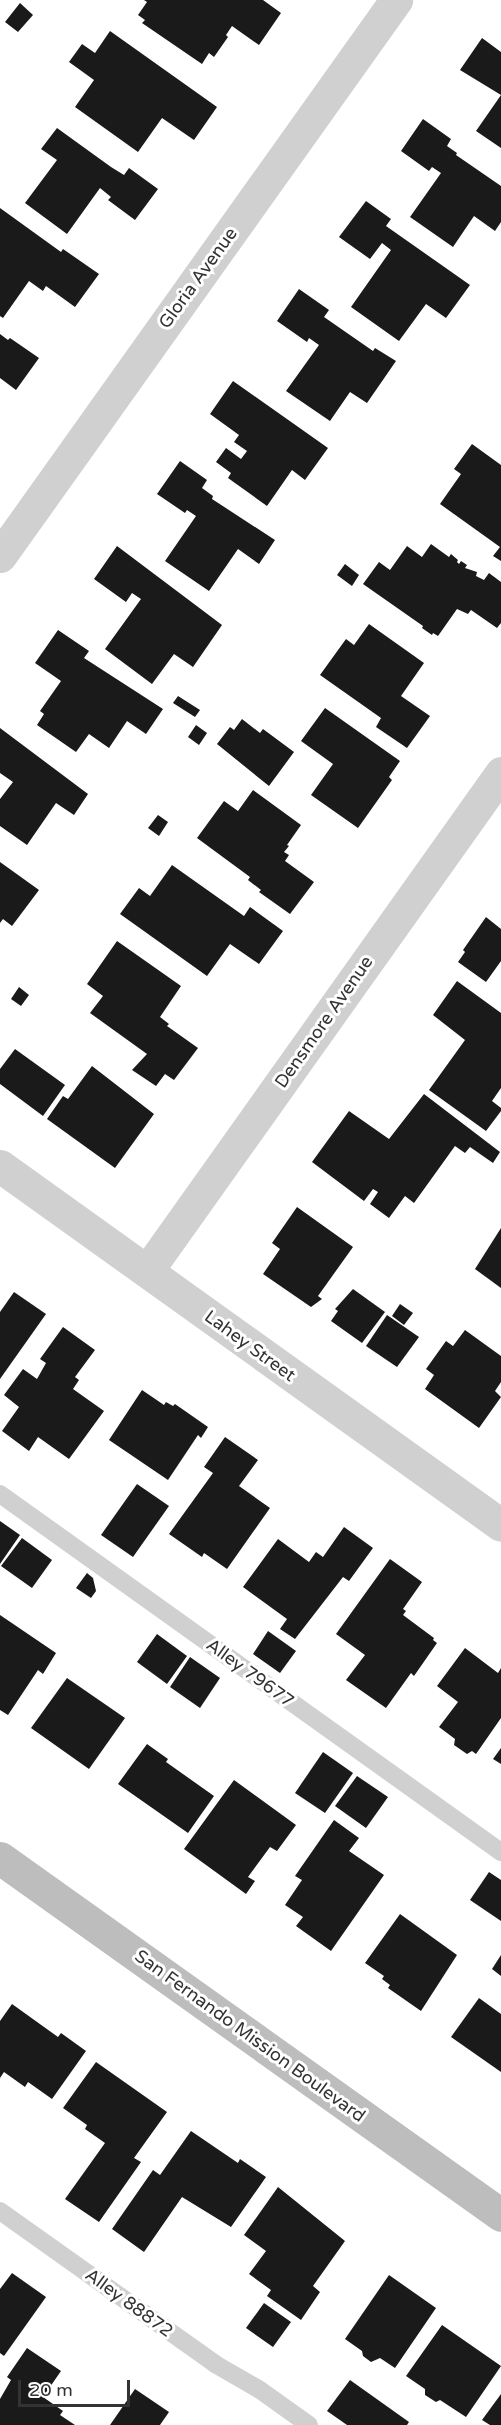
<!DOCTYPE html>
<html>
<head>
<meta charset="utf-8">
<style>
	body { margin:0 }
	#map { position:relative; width:501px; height:2425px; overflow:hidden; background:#fff; font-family:"Varela Round",sans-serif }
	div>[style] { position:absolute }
	.building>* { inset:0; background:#1a1a1a }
	.service>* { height:18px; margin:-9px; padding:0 9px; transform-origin:9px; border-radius:9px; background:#d0d0d0 }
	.minor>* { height:33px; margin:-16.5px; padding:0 16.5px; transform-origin:16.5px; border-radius:16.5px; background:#d0d0d0 }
	.secondary>* { height:33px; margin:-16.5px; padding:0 16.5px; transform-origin:16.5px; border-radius:16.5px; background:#bdbdbd }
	span { translate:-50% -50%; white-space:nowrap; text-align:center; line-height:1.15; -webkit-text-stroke:6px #fff; paint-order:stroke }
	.street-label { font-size:18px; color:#333 }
	.scale { position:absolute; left:18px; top:2380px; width:112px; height:27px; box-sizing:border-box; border:3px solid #333; border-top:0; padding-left:8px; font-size:18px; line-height:21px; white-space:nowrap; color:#333; -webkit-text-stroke:4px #fff; paint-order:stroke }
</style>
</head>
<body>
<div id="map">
	<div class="building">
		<div style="clip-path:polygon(144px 0,263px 0,281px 13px,259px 45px,232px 26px,226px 35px,228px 37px,214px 57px,209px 53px,202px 64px,142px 23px,145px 20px,138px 15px,147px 2px)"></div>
		<div style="clip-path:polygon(20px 3px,33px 15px,18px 32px,5px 22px)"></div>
		<div style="clip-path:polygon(110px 31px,217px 107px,194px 140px,162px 118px,138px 152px,75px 107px,94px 80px,69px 62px,82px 44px,95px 53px)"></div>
		<div style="clip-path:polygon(482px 38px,501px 52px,501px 148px,476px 131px,501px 95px,460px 70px)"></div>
		<div style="clip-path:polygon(423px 119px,451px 139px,447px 146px,457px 153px,456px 155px,501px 186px,501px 222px,495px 231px,474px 216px,453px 247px,410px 217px,441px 173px,432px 167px,429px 171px,401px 151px)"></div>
		<div style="clip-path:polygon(57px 128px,111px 167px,124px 175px,129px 168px,158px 189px,135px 220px,108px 200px,111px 197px,100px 188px,67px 234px,25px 203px,57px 160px,41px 149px)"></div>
		<div style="clip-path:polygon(366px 201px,391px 219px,386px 226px,470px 285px,446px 318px,426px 304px,399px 341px,351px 307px,391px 250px,382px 243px,370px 259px,339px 237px)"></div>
		<div style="clip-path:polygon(0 208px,61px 252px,63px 249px,99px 274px,75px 307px,46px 286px,43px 291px,29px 281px,3px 318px,0 316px)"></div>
		<div style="clip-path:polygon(299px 289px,329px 310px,324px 317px,373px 351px,375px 348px,396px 361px,367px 403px,350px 392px,330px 421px,286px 391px,319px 345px,309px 338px,307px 342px,277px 321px)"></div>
		<div style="clip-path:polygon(0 334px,8px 340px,10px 338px,39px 358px,16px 390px,0 378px)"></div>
		<div style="clip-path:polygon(233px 381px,328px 448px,305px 480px,292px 470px,267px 506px,228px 478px,231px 473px,216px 462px,226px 448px,241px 459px,247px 451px,234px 442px,239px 435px,210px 414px)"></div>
		<div style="clip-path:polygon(472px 444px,501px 465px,501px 561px,493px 556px,500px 547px,440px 504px,461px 474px,454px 469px)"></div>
		<div style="clip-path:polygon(180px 461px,207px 480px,202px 488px,213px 496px,212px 499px,275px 540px,259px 564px,238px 549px,209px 591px,165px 561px,196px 516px,187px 510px,185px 513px,157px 494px)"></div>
		<div style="clip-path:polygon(431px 544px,449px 557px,451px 554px,458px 560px,457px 562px,459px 564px,461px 561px,467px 565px,465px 568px,477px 572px,476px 576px,484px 580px,489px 573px,501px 582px,501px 623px,497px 628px,471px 610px,468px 614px,457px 609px,438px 636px,433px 633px,432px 635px,422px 628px,423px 626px,363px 584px,379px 562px,390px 570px,407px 546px,422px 557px)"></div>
		<div style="clip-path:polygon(117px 546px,222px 625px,193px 667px,174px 654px,152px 684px,105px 649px,141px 599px,132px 593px,126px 602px,94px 579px)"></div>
		<div style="clip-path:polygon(345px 564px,359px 575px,352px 586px,337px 575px)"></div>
		<div style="clip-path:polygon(369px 624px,424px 663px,401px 696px,430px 716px,407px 748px,376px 727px,381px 718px,320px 675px,346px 639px,354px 645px)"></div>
		<div style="clip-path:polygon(58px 630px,89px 651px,84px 658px,163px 709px,146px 734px,127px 721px,109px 748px,89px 734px,76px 752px,37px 725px,44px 714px,40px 711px,61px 681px,35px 663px)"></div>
		<div style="clip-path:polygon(178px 696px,200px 710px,195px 717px,173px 703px)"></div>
		<div style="clip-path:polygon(325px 708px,400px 761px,389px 777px,392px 780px,358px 828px,311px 795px,333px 764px,301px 741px)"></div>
		<div style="clip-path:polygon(242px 719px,260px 733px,263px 729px,294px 752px,269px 786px,217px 744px,230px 727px,234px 730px)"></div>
		<div style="clip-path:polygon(196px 725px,207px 733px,199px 745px,188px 737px)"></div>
		<div style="clip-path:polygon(0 728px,88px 794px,74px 815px,56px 803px,27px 845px,0 826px,0 799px,13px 782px,0 773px)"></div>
		<div style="clip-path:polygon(253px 790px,301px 825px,287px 845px,289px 846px,284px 852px,289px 855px,285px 861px,314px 882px,290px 914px,259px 892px,261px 890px,248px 880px,250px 877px,197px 838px,224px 801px,238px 811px)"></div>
		<div style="clip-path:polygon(158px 815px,168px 822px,159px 836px,148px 828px)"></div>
		<div style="clip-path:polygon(0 862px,39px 890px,12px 926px,3px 919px,0 923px)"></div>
		<div style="clip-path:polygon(172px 865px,244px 916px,250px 907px,283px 931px,259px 964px,230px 944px,207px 976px,120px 914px,139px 888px,150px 896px)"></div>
		<div style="clip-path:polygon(486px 917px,501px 929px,501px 961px,486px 982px,458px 962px,465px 952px,463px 950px)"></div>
		<div style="clip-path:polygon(117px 941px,181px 986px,160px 1017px,169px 1024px,167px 1026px,198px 1048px,174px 1080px,165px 1074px,156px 1086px,132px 1070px,147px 1054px,90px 1013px,103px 996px,87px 984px)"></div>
		<div style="clip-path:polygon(457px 981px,501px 1013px,501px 1088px,492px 1101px,501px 1108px,501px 1111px,486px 1131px,429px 1090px,465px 1040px,433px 1015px)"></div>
		<div style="clip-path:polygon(19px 987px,29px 995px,21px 1006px,11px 999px)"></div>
		<div style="clip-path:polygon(15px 1049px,65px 1085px,43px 1116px,0 1084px,0 1069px)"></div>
		<div style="clip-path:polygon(92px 1066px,154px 1114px,115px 1168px,47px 1119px,63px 1096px,68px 1099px)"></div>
		<div style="clip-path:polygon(424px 1094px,500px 1152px,493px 1163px,470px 1147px,465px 1153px,455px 1146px,414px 1203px,405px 1196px,389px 1218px,370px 1204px,378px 1192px,373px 1189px,364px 1201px,312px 1162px,349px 1111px,389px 1139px)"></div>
		<div style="clip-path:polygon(297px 1207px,353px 1247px,318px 1296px,322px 1299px,311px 1307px,263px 1274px,280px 1249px,272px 1243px)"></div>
		<div style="clip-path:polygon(501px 1228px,501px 1288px,475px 1269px)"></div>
		<div style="clip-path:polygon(353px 1289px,385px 1312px,362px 1343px,331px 1321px,338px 1311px,335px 1309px)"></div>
		<div style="clip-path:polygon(14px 1292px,46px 1314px,0 1379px,0 1312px)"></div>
		<div style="clip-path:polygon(400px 1304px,413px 1313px,404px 1325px,392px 1316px)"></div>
		<div style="clip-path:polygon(387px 1315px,419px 1337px,397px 1367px,366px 1346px)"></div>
		<div style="clip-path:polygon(63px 1327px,95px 1350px,75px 1377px,79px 1380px,73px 1389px,104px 1411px,69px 1459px,38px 1437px,29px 1451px,2px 1431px,19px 1407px,4px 1395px,23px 1369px,37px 1379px,46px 1363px,40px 1359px)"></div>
		<div style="clip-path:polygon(465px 1330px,501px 1356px,501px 1382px,495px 1391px,501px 1397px,479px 1428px,425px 1389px,434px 1375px,426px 1369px,446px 1341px,453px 1346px)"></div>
		<div style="clip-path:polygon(142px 1390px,164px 1405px,166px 1402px,173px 1406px,175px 1404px,208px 1427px,201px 1438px,198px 1435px,168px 1480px,109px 1440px)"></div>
		<div style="clip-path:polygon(225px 1437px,258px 1460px,239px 1486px,270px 1508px,227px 1569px,204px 1553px,202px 1557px,169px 1534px,213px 1473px,204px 1467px)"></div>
		<div style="clip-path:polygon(137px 1484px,169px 1506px,133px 1557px,101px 1535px)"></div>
		<div style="clip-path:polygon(0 1521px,20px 1535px,0 1564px)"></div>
		<div style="clip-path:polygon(344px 1527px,373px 1548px,349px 1581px,343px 1577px,295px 1639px,280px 1629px,287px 1619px,243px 1587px,278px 1539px,309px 1562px,316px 1552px,323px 1557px)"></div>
		<div style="clip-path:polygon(22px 1538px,52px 1560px,32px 1588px,1px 1566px)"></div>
		<div style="clip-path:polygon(390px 1559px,422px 1582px,403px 1609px,406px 1611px,403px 1615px,434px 1638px,433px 1640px,437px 1643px,414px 1676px,411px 1673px,386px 1708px,346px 1680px,365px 1655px,336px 1634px)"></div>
		<div style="clip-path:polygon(87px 1573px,93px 1578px,96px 1591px,91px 1598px,76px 1588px)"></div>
		<div style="clip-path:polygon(0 1615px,56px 1653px,43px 1674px,38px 1670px,8px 1715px,0 1710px)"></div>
		<div style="clip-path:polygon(268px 1631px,296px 1651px,280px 1673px,253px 1654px)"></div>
		<div style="clip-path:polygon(157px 1634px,187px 1656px,167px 1684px,137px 1662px)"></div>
		<div style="clip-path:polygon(465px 1648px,498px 1673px,501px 1668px,501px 1718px,476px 1754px,472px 1751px,467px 1754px,454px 1745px,455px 1739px,439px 1727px,458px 1702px,437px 1686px)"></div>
		<div style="clip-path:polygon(190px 1657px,220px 1678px,200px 1708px,170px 1687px)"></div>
		<div style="clip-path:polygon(67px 1678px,125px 1718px,89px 1769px,31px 1728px)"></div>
		<div style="clip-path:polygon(147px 1744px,168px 1759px,166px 1762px,214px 1796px,188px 1833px,118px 1784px)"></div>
		<div style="clip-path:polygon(501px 1748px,501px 1764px,493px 1759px)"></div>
		<div style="clip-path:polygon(323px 1752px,353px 1773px,325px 1813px,295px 1793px)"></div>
		<div style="clip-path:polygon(357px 1776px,388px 1797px,366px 1828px,335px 1806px)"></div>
		<div style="clip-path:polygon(234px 1780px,296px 1825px,277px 1851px,270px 1847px,248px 1877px,255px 1881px,246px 1894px,184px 1849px)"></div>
		<div style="clip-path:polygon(334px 1820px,359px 1838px,349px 1851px,384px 1875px,331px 1951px,296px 1926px,303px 1917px,285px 1905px,302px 1880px,295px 1876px)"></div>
		<div style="clip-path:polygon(489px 1872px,501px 1880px,501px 1921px,470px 1900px)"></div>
		<div style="clip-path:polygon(400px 1914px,457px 1955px,421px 2011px,388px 1988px,390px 1985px,382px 1979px,384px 1976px,365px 1963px)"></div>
		<div style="clip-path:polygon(501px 1955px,501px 1976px,492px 1969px)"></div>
		<div style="clip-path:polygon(479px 1998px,501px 2014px,501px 2072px,451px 2037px)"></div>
		<div style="clip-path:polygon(12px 2004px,58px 2037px,61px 2033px,86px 2051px,52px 2099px,28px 2082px,25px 2087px,4px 2072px,0 2078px,0 2021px)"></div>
		<div style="clip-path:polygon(96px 2062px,167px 2112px,134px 2158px,141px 2162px,99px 2222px,65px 2199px,105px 2143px,85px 2129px,87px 2125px,63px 2108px)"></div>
		<div style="clip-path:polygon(191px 2131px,238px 2163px,240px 2159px,266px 2177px,231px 2227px,182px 2197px,144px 2252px,112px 2229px,153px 2170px,160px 2175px)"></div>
		<div style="clip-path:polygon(278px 2187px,345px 2241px,313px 2286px,320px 2292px,301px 2320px,267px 2296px,271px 2290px,249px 2274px,266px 2251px,244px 2235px)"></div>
		<div style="clip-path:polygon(12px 2273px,46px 2297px,4px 2356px,0 2353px,0 2289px)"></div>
		<div style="clip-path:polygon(389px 2275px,436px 2308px,395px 2368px,380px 2358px,371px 2362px,363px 2356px,362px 2351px,345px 2339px)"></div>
		<div style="clip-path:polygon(264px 2303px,291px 2322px,273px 2347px,246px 2328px)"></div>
		<div style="clip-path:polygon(442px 2325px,501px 2366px,466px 2417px,440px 2400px,436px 2402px,425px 2395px,425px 2389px,406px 2376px)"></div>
		<div style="clip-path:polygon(27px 2348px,61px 2371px,43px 2397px,63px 2411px,60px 2415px,75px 2425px,0 2425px,0 2399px,11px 2380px,7px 2377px)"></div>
		<div style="clip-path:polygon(350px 2380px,409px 2422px,407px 2425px,347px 2425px,327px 2411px)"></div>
		<div style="clip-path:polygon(135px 2389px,169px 2412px,160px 2425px,110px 2425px)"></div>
		<div style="clip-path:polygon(501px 2394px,501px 2425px,490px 2425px,482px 2420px)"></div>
	</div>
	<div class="service">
		<div style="left:0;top:1494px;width:616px;rotate:35.55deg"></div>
		<div style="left:0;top:2211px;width:264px;rotate:35.4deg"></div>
		<div style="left:215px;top:2364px;width:52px;rotate:30deg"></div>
		<div style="left:260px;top:2390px;width:60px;rotate:35.5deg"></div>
	</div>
	<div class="minor">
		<div style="left:0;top:556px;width:683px;rotate:-54.54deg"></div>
		<div style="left:0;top:1166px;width:616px;rotate:35.62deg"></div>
		<div style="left:147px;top:1271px;width:611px;rotate:-54.59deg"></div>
	</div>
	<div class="secondary">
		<div style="left:0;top:1858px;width:615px;rotate:35.47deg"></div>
	</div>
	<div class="street-label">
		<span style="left:198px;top:278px;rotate:-54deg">Gloria Avenue</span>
		<span style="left:324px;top:1022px;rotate:-55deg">Densmore Avenue</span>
		<span style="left:250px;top:1346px;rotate:36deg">Lahey Street</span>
		<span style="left:250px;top:1673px;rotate:36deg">Alley 79677</span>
		<span style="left:250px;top:2036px;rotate:36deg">San Fernando Mission Boulevard</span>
		<span style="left:129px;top:2303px;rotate:36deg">Alley 88872</span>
	</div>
	<div class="scale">20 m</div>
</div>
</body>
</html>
